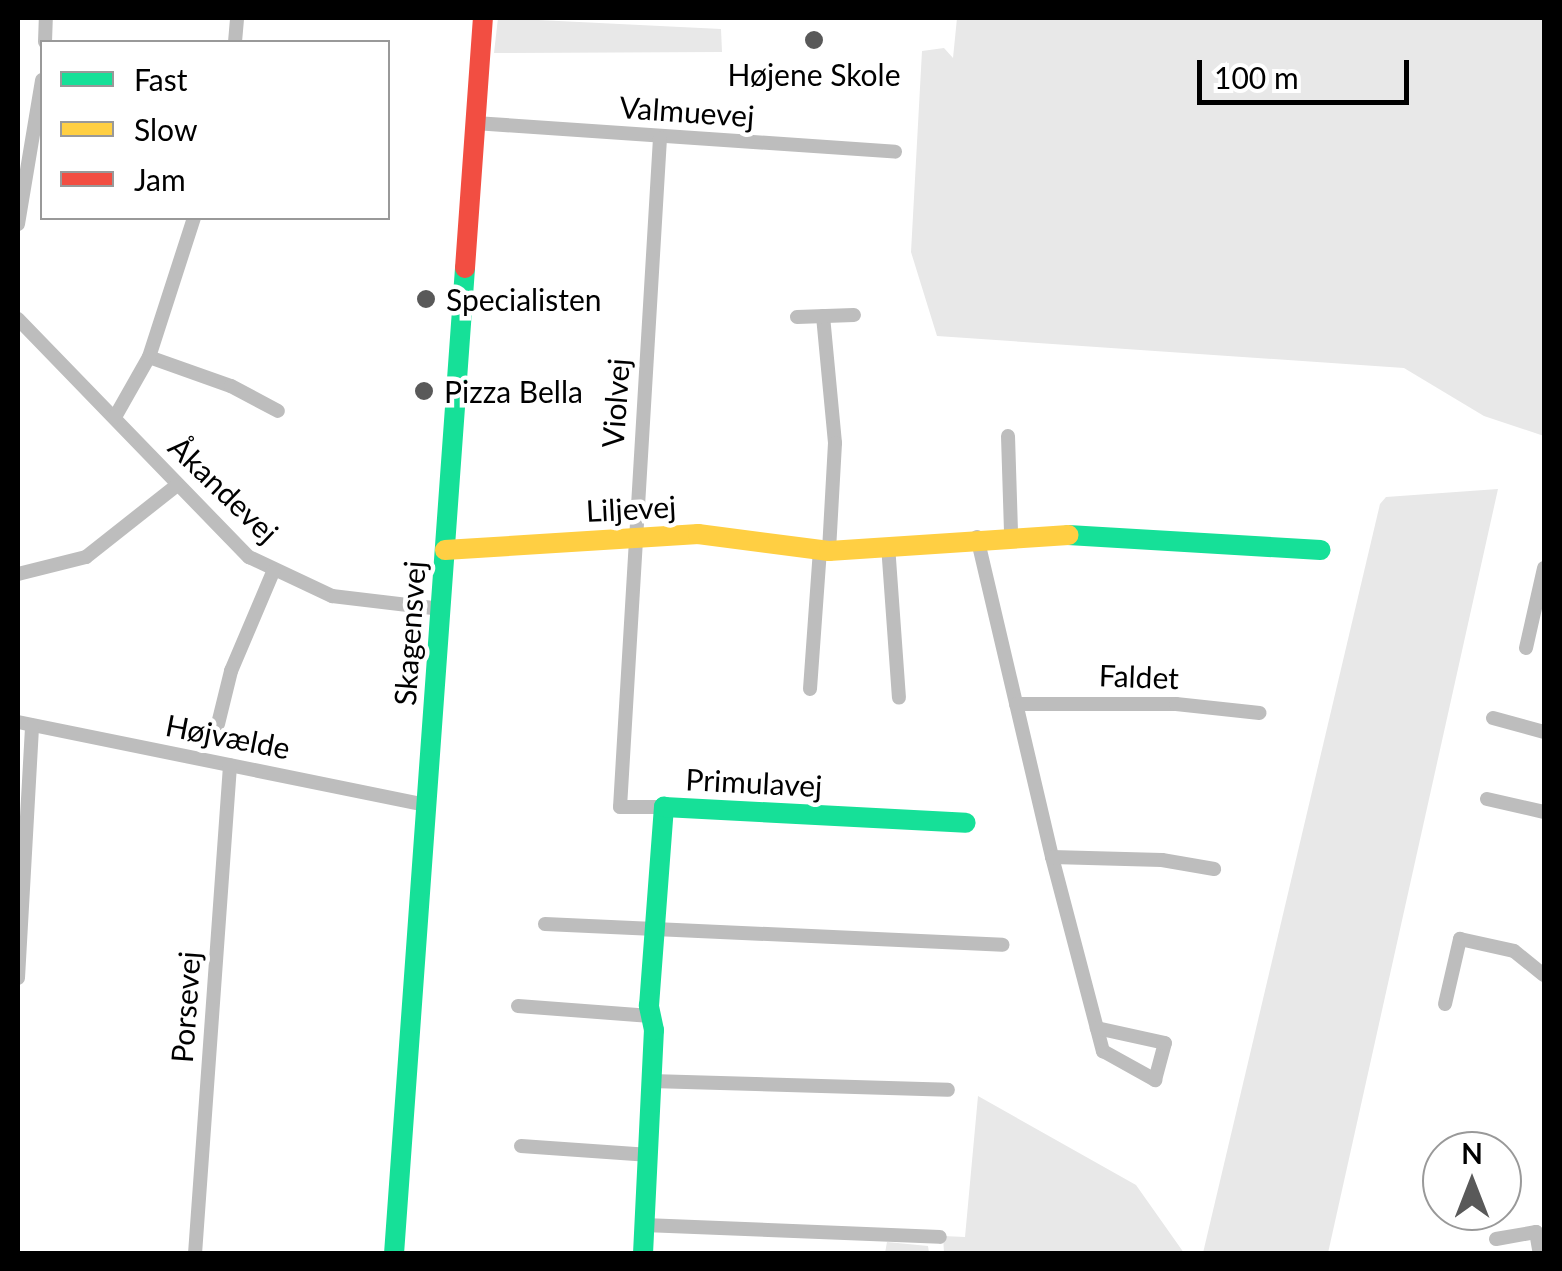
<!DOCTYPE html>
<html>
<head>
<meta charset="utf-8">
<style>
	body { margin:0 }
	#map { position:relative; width:1562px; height:1271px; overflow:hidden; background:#fff; font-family:Lato,sans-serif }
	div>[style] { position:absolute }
	.green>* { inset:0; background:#e8e8e8 }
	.street>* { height:14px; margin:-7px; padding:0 7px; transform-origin:7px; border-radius:7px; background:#bdbdbd }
	.fast>* { height:20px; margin:-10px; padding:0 10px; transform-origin:10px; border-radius:10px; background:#16e098 }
	.slow>* { height:20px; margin:-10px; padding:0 10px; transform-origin:10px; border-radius:10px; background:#ffcf43 }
	.jam>* { height:20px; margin:-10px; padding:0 10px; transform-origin:10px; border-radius:10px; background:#f24e42 }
	.dots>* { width:28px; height:28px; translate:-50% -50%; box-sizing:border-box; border:5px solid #fff; border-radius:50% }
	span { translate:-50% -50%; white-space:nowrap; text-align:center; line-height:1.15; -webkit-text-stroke:9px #fff; paint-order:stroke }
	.poi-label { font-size:30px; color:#000 }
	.left { translate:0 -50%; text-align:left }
	.street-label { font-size:30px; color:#000 }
	.frame { position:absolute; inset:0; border:20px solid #000; pointer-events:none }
	.legend { position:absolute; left:40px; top:40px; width:350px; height:180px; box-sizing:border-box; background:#fff; border:2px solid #999; margin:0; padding:12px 18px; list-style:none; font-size:30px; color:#000 }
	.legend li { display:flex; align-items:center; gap:20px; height:50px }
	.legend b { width:50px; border:2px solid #999 }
	.north { position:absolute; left:1422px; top:1131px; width:100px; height:100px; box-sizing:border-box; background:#fff; border:2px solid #999; border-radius:50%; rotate:0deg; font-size:28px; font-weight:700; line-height:40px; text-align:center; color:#000 }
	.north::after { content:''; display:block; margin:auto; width:35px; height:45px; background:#595959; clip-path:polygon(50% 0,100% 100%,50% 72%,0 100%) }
	.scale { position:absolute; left:1197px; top:60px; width:212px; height:45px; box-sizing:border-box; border:5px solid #000; border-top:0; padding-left:12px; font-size:30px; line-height:35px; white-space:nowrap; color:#000; -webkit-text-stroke:8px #fff; paint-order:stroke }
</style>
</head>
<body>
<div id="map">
	<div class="green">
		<div style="clip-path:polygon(498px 18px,721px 29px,722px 52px,494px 53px)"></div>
		<div style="clip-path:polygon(957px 18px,1544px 18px,1544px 436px,1484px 416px,1404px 368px,937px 336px,911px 252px,922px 51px,944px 48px,953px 58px)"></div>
		<div style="clip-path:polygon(1498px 489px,1328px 1253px,1203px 1253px,1380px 504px,1386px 497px)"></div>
		<div style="clip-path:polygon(978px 1096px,1136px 1185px,1184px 1253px,944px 1253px,943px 1236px,965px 1237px)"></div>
		<div style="clip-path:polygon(887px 1242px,928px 1246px,929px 1253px,885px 1253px)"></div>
	</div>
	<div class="street">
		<div style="left:45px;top:42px;width:24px;rotate:-88deg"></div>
		<div style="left:235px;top:42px;width:24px;rotate:-85deg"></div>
		<div style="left:475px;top:123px;width:421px;rotate:3.9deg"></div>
		<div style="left:660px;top:138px;width:670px;rotate:93.42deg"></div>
		<div style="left:620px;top:807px;width:44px"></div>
		<div style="left:18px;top:224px;width:146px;rotate:-80.5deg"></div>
		<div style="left:823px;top:316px;width:128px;rotate:84.6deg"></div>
		<div style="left:835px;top:443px;width:108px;rotate:93.2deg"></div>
		<div style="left:797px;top:317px;width:57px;rotate:-2deg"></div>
		<div style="left:18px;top:319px;width:332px;rotate:45.9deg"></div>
		<div style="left:249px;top:557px;width:92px;rotate:25.2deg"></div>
		<div style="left:332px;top:596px;width:110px;rotate:6.8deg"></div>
		<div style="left:149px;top:357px;width:87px;rotate:19.5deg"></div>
		<div style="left:231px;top:386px;width:53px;rotate:28deg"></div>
		<div style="left:115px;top:417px;width:69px;rotate:-60.5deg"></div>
		<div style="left:149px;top:357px;width:146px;rotate:-72.1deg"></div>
		<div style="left:1008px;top:436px;width:98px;rotate:88.2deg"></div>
		<div style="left:977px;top:537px;width:329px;rotate:76.8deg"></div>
		<div style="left:1052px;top:857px;width:201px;rotate:75.3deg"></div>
		<div style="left:1103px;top:1051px;width:60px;rotate:29.1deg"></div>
		<div style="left:1155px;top:1080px;width:38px;rotate:-75deg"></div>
		<div style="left:1165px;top:1043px;width:70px;rotate:-167.6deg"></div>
		<div style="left:888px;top:545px;width:153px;rotate:85.9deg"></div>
		<div style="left:18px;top:574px;width:70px;rotate:-14deg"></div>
		<div style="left:86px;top:557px;width:115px;rotate:-38.3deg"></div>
		<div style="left:1526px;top:648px;width:82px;rotate:-77.3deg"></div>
		<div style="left:810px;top:689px;width:138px;rotate:-85.9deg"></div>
		<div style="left:1016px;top:704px;width:160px"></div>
		<div style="left:1176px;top:704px;width:84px;rotate:6.1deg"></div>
		<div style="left:1493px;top:718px;width:53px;rotate:15.4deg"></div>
		<div style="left:18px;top:722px;width:417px;rotate:11.5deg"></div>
		<div style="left:218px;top:724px;width:55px;rotate:-76.2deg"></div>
		<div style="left:231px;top:671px;width:108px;rotate:-67deg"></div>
		<div style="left:1487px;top:799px;width:58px;rotate:12.8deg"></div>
		<div style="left:1052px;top:857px;width:110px;rotate:1.6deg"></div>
		<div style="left:1162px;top:860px;width:53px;rotate:9.8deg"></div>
		<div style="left:545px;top:924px;width:458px;rotate:2.6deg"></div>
		<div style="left:18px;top:978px;width:253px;rotate:-86.8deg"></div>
		<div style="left:1445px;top:1004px;width:67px;rotate:-77deg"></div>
		<div style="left:1460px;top:939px;width:55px;rotate:12.5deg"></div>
		<div style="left:1514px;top:951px;width:38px;rotate:39deg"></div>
		<div style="left:518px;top:1006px;width:133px;rotate:4.3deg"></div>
		<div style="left:651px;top:1081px;width:297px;rotate:1.7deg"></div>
		<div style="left:521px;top:1146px;width:129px;rotate:4deg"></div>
		<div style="left:644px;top:1225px;width:296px;rotate:2.3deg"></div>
		<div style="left:1496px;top:1239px;width:41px;rotate:-9.9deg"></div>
		<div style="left:1536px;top:1232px;width:22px;rotate:80deg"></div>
		<div style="left:195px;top:1254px;width:490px;rotate:-85.9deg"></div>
	</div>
	<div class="fast">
		<div style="left:1068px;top:535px;width:253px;rotate:3.4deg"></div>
		<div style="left:394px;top:1254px;width:989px;rotate:-85.88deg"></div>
		<div style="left:643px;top:1254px;width:224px;rotate:-87.2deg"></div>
		<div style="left:654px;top:1030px;width:25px;rotate:-102deg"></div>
		<div style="left:649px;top:1006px;width:200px;rotate:-85.7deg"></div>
		<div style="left:664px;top:807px;width:302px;rotate:3deg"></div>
	</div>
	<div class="slow">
		<div style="left:445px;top:550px;width:254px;rotate:-3.6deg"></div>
		<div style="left:698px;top:534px;width:132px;rotate:7.4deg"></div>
		<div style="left:829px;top:551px;width:240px;rotate:-3.8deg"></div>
	</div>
	<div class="jam">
		<div style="left:465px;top:268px;width:251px;rotate:-85.9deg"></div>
	</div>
	<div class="dots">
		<div style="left:814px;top:40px;background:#595959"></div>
		<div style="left:426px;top:299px;background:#595959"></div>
		<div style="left:424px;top:391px;background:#595959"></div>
	</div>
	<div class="poi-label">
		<span style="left:814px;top:74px">Højene Skole</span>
		<span class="left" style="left:446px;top:299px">Specialisten</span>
		<span class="left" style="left:444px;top:391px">Pizza Bella</span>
	</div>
	<div class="street-label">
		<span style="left:687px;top:111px;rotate:4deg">Valmuevej</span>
		<span style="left:615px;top:403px;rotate:-86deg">Violvej</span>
		<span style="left:224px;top:489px;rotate:44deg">Åkandevej</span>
		<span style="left:631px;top:508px;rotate:-3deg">Liljevej</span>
		<span style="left:409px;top:633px;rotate:-86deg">Skagensvej</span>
		<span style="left:1139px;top:676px;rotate:2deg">Faldet</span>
		<span style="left:228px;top:736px;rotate:11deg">Højvælde</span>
		<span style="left:754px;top:782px;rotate:3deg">Primulavej</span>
		<span style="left:185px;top:1007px;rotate:-86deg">Porsevej</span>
	</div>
	<div class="frame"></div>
	<ul class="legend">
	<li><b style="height:12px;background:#16e098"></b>Fast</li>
	<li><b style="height:12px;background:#ffcf43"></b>Slow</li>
	<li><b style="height:12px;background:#f24e42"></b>Jam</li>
	</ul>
	<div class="north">N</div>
	<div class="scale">100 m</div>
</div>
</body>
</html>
